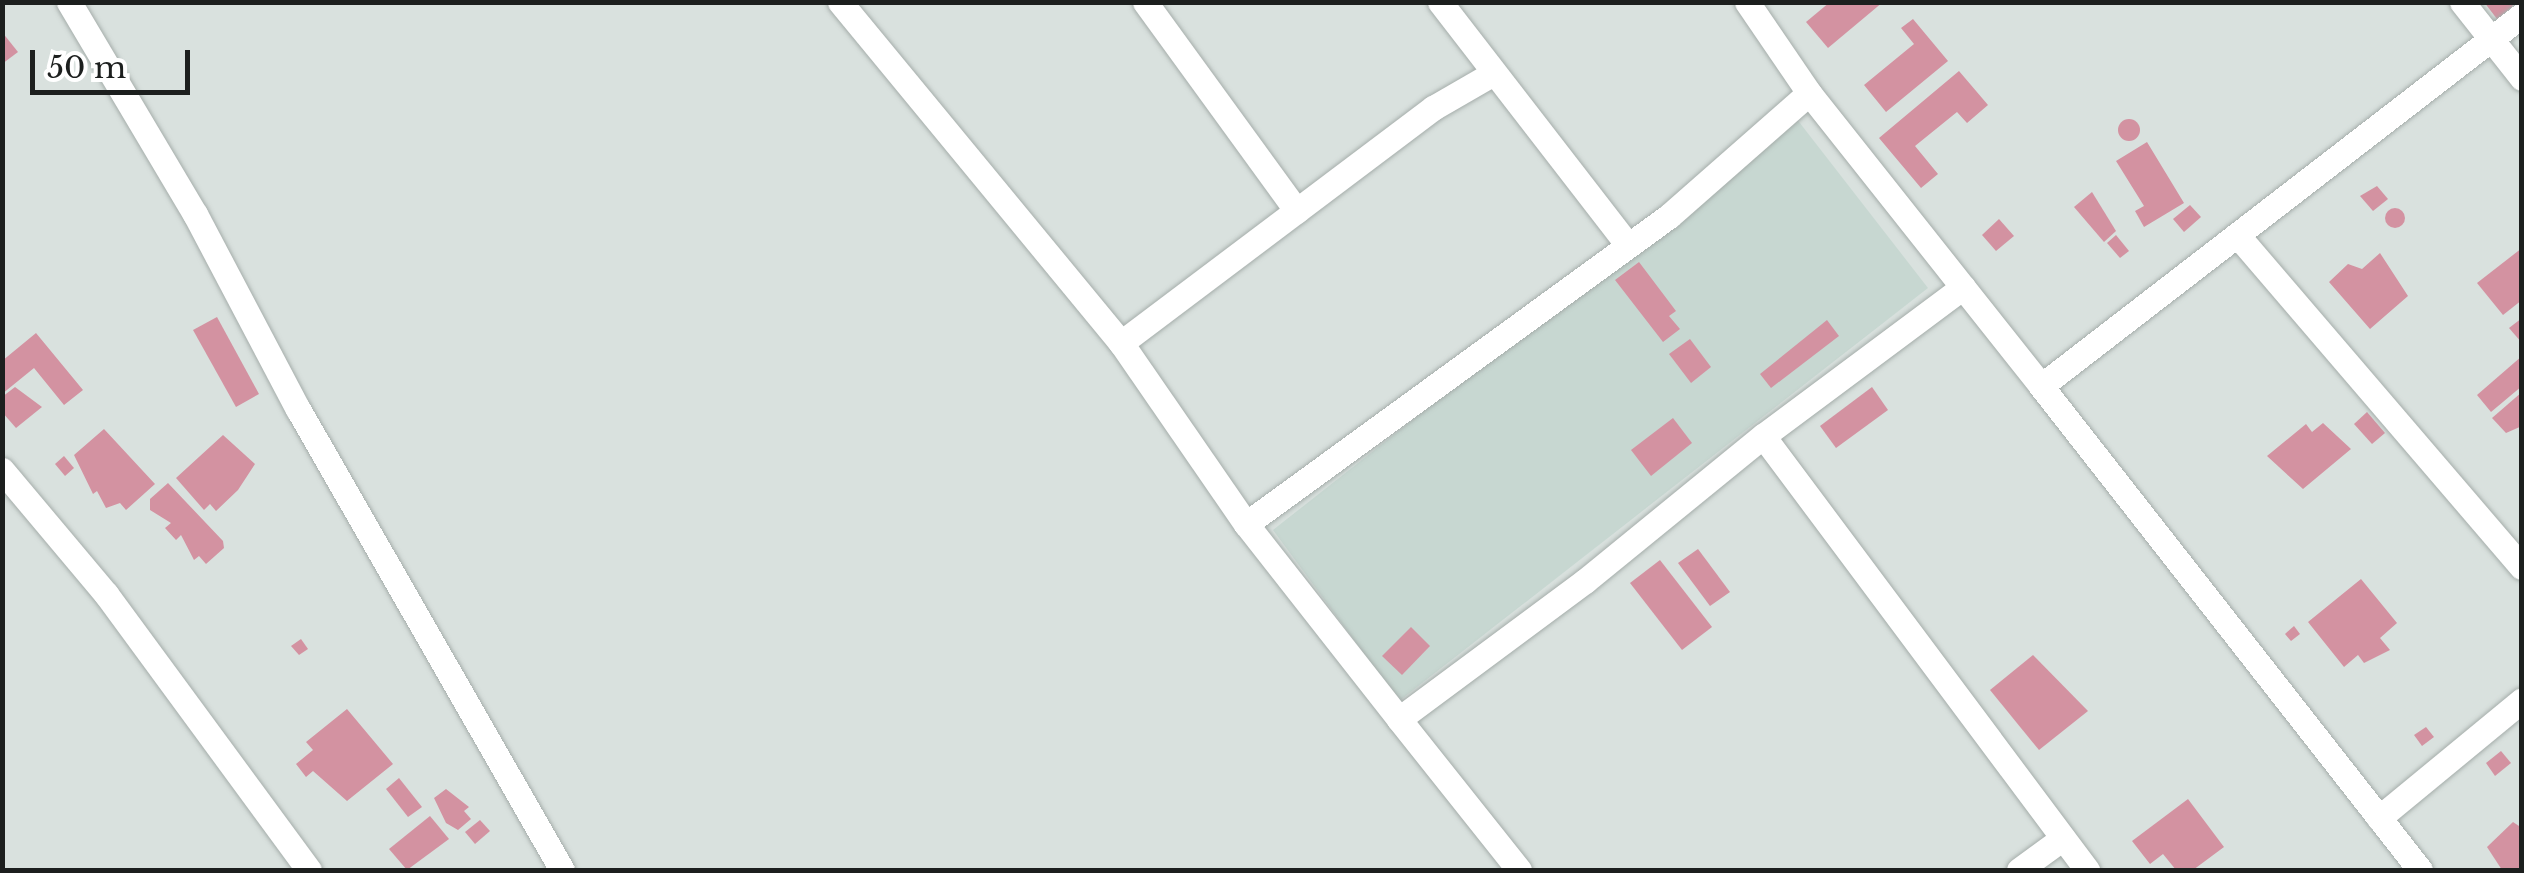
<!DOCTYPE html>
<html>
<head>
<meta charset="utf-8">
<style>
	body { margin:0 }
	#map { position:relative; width:2524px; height:873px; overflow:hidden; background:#d9e1de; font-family:"Libre Baskerville",serif }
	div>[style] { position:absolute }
	.built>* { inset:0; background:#c7d7d1 }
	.building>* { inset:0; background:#d392a1 }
	.round { border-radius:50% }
	.roads { filter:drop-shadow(0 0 2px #a5adaa) drop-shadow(0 0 2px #a5adaa) }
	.street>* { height:25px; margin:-12.5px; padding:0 12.5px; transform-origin:12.5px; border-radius:12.5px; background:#fff }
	span { translate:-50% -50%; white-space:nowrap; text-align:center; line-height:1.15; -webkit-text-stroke:8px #fff; paint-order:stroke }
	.frame { position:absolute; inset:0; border:5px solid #1c1f1e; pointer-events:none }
	.scale { position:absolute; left:30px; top:50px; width:160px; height:45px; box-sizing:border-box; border:5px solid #1c1f1e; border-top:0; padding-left:12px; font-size:30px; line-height:35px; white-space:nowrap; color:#1c1f1e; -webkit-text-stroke:8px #fff; paint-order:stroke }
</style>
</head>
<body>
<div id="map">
	<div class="built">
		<div style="clip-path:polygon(1796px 118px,1928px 288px,1399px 701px,1273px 530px)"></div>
	</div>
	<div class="building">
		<div style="clip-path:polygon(1830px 2px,1883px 2px,1828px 48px,1806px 22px)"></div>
		<div style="clip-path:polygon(2484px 2px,2510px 2px,2513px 6px,2497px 19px)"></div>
		<div style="clip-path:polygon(1913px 19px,1948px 61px,1886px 112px,1864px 85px,1914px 44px,1901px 28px)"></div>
		<div style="clip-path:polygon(2px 32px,18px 52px,2px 64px)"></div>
		<div style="clip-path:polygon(1959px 71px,1988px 105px,1967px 123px,1957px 112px,1915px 146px,1938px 174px,1921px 188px,1879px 138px)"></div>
		<div class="round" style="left:2118px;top:119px;width:22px;height:22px"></div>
		<div style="clip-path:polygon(2147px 142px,2184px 203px,2144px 227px,2135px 211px,2144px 206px,2116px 161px)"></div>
		<div style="clip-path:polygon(2377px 186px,2388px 199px,2373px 211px,2360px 196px)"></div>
		<div style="clip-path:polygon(2092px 192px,2116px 231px,2104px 242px,2074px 207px)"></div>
		<div style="clip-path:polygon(2190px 205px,2201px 217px,2184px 232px,2173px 219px)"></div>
		<div class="round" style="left:2385px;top:208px;width:20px;height:20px"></div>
		<div style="clip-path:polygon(1999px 219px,2014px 236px,1996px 251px,1982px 235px)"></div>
		<div style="clip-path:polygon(2116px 235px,2129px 251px,2120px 258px,2107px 243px)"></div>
		<div style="clip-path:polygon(2522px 248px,2522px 300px,2503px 315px,2477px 283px)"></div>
		<div style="clip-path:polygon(2380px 253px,2408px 296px,2370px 329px,2329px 282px,2348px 264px,2362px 269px)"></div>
		<div style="clip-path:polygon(1639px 262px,1676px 311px,1669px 316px,1680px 329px,1663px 342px,1615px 280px)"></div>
		<div style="clip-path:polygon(217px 317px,259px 394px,236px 407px,193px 330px)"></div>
		<div style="clip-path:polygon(2522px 318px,2522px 343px,2509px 328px)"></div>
		<div style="clip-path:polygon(1827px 320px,1839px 336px,1771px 388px,1760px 374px)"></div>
		<div style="clip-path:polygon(36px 333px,83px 390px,64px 405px,34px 368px,2px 394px,2px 361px)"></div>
		<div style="clip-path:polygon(1690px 339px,1711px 367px,1691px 383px,1669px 354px)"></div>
		<div style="clip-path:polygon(2522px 356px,2522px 386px,2491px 412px,2477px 395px)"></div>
		<div style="clip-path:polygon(15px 387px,42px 407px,16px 428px,2px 412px,2px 397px)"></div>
		<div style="clip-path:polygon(1872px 387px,1888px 410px,1836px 448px,1820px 426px)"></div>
		<div style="clip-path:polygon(2522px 392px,2522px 426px,2506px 433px,2492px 418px)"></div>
		<div style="clip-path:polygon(2367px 412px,2385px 433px,2372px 444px,2354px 424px)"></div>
		<div style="clip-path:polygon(1673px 418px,1692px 443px,1651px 476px,1631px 450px)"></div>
		<div style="clip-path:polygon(2323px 423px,2351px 449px,2303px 489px,2267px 456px,2306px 424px,2312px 432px)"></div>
		<div style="clip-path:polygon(104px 429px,155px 484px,126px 510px,120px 503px,106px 508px,97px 491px,93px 494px,74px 455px)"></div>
		<div style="clip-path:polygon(223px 435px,255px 464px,238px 490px,216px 511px,210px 504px,204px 510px,176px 478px)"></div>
		<div style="clip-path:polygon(64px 456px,74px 468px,65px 476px,55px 464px)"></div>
		<div style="clip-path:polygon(168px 483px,223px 541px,224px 548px,206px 564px,199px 556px,194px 560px,181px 535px,176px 540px,165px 528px,171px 523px,150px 510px,150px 499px)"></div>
		<div style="clip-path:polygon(1698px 549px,1730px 592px,1710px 606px,1678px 563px)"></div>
		<div style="clip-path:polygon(1660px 560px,1712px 627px,1682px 650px,1630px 583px)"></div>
		<div style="clip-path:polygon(2361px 579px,2397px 623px,2380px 638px,2390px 650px,2364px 663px,2358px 655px,2344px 667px,2308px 622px)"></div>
		<div style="clip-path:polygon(2294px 626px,2300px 634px,2291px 641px,2285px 634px)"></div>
		<div style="clip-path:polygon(1411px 627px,1430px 646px,1402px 675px,1382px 656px)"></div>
		<div style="clip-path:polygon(301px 639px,308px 649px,299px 655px,291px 646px)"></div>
		<div style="clip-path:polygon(2033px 655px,2088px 711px,2039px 750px,1990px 690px)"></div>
		<div style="clip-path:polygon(347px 709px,393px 764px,347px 801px,313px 771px,306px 777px,296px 764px,313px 750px,306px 742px)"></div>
		<div style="clip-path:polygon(2426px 727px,2434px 737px,2422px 746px,2414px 735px)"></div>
		<div style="clip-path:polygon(2501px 751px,2511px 763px,2495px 776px,2486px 763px)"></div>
		<div style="clip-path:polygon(399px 778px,422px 807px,408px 817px,386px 789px)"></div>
		<div style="clip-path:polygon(446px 789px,469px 807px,464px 811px,471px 819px,458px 830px,446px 823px,434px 798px)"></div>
		<div style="clip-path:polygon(2188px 799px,2224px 847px,2193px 870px,2176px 870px,2163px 854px,2150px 864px,2132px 841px)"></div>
		<div style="clip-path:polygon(430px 816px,449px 839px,407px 870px,389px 849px)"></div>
		<div style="clip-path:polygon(480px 820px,490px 831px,475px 844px,465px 832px)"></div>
		<div style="clip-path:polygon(2513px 822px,2522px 828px,2522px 870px,2502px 870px,2487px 847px)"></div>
	</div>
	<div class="roads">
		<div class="street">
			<div style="left:69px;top:2px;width:247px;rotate:59.3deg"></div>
			<div style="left:195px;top:214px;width:221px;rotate:62.2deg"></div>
			<div style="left:298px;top:409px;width:531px;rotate:60.2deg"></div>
			<div style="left:840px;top:2px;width:442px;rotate:50.5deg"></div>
			<div style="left:1145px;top:2px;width:258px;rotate:54deg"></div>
			<div style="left:1440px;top:2px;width:304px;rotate:52.3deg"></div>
			<div style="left:1747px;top:2px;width:110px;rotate:55.7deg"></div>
			<div style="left:1809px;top:93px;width:374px;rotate:51.6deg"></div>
			<div style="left:2462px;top:2px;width:97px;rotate:51.7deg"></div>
			<div style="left:2238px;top:236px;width:436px;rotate:49.4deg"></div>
			<div style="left:1963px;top:287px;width:249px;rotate:143.3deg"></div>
			<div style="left:1763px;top:436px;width:542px;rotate:53.26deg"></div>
			<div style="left:2px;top:470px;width:162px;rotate:50deg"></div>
			<div style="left:106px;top:594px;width:343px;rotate:53.7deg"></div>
			<div style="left:1246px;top:524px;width:523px;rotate:-36.06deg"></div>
			<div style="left:1669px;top:216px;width:186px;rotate:-41.3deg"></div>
			<div style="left:1399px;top:719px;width:248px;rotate:-128.1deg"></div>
			<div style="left:1246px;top:524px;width:220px;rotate:-124.6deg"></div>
			<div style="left:1121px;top:343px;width:391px;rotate:-37deg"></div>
			<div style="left:1433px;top:108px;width:68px;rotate:-30deg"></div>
			<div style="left:2379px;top:818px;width:185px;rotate:-39.5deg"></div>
			<div style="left:1519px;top:870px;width:193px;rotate:-128.5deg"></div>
			<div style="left:1399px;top:719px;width:232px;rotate:-36.6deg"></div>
			<div style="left:1585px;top:581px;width:230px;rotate:-39.2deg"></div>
			<div style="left:2019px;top:870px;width:54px;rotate:-36deg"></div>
			<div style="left:2420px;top:870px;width:615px;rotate:-128.06deg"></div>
			<div style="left:2041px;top:386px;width:607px;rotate:-37.64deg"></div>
		</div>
	</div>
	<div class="frame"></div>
	<div class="scale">50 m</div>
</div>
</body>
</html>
